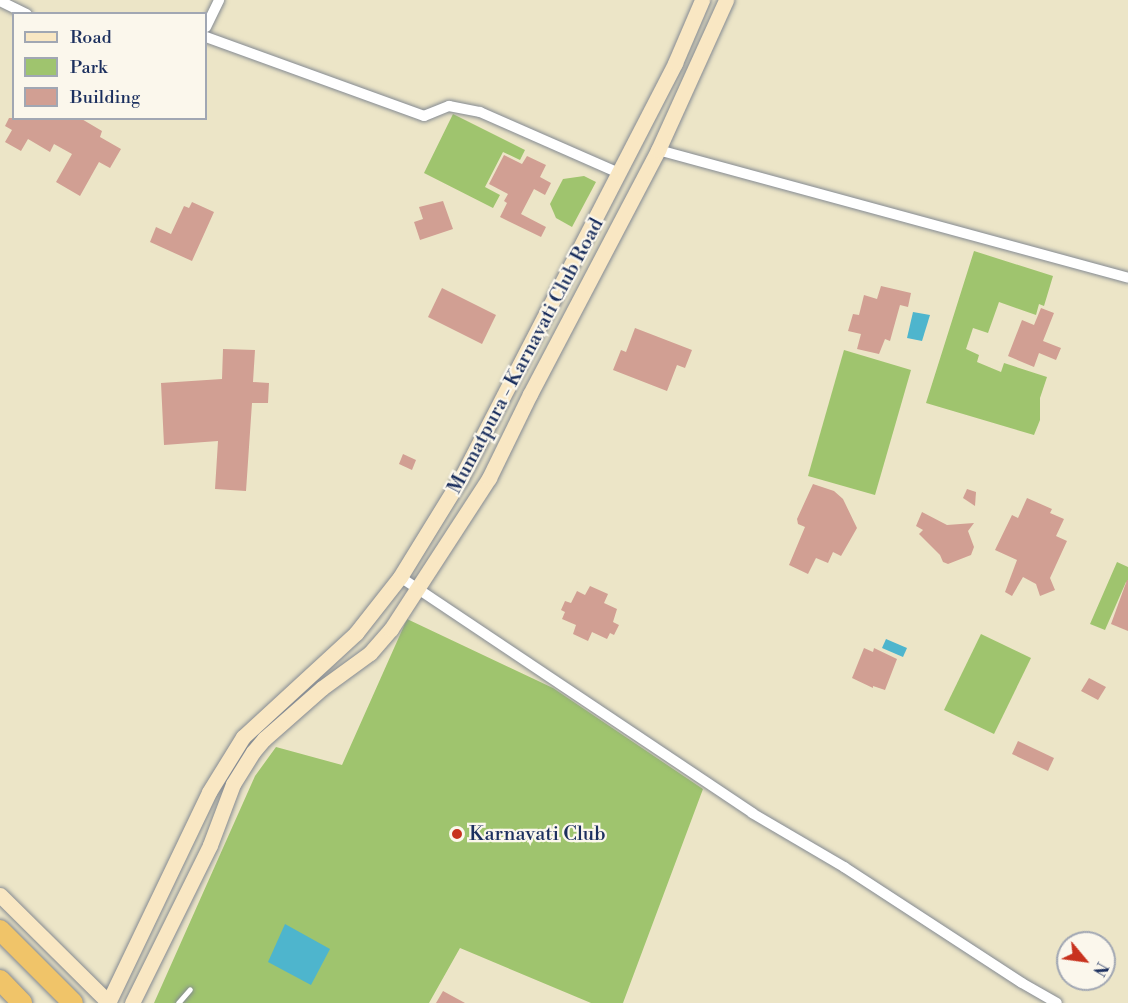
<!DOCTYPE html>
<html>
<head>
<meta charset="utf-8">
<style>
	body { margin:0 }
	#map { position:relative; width:1128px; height:1003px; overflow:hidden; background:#ece5c7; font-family:"Libre Bodoni",serif }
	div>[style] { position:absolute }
	.green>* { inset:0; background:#9fc46e }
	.water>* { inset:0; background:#4eb5cd }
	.building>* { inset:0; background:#d19f93 }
	.roads { filter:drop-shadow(0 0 2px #848a92) drop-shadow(0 0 2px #848a92) }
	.lane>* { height:5px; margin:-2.5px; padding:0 2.5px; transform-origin:2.5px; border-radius:2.5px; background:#fff }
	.street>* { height:10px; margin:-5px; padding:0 5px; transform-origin:5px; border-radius:5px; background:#fff }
	.secondary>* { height:15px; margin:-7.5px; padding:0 7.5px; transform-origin:7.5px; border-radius:7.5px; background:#f9e7c3 }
	.highway>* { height:20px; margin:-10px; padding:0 10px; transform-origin:10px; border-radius:10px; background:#f0c469 }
	.dots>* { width:16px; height:16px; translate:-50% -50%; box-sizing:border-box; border:3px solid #fbf7ec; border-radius:50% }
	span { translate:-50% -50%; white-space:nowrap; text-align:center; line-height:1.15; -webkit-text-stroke:4.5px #fbf7ec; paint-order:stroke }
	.street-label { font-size:20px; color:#1b2f5e }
	.poi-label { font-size:20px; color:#1b2f5e }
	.left { translate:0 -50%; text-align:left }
	.legend { position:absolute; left:12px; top:12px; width:195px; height:108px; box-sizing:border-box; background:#fbf7ec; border:2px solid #a1a7b3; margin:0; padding:8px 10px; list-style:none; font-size:18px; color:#1b2f5e }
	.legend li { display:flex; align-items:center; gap:12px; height:30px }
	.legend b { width:30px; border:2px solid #a1a7b3 }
	.north { position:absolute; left:1056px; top:931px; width:60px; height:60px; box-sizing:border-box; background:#fbf7ec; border:2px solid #a1a7b3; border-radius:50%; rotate:119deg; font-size:16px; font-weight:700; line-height:24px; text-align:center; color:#1b2f5e }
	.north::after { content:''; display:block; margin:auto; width:21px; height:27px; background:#c8321e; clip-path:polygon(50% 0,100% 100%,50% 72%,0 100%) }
</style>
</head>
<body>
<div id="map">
	<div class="green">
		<div style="clip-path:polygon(453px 114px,525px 150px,520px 160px,503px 152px,485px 187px,500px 195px,493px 208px,424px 173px)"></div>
		<div style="clip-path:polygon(584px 176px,596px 182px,572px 227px,556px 218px,550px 204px,563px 179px)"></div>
		<div style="clip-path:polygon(974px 251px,1053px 276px,1044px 306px,1039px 304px,1036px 315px,999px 302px,988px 333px,973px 328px,966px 349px,979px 355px,977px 362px,1001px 372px,1004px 363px,1047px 377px,1040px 398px,1040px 420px,1034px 435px,926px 403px)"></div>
		<div style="clip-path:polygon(844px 350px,911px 370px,875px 495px,808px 476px)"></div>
		<div style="clip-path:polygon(1117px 562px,1128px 567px,1128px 582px,1126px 582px,1105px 630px,1090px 624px)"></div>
		<div style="clip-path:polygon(407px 619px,553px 688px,703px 789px,623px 1003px,591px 1003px,460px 948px,429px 1003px,154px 1003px,255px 776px,276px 747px,342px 765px)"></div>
		<div style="clip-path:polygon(981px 634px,1031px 658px,994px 734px,944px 710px)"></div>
	</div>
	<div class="water">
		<div style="clip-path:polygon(913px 312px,930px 315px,922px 341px,907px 338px)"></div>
		<div style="clip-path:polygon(886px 639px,907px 648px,903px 657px,882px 648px)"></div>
		<div style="clip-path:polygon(285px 924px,330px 949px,311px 985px,268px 962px)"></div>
	</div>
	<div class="building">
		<div style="clip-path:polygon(9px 118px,80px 118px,102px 131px,100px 137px,121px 149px,110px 168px,99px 162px,80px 196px,56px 182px,72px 154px,54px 144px,50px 152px,28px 139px,21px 151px,5px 142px,12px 130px,5px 126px)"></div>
		<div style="clip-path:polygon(504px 155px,522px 164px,527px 156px,546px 165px,540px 177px,551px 183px,545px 195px,534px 189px,521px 214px,546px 227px,541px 237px,500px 217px,507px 203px,504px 201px,508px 194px,489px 184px)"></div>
		<div style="clip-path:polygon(443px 201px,453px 229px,420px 240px,414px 222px,423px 219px,419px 207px)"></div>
		<div style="clip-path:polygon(192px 202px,214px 212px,192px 261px,150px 242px,156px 227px,171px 234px,184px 206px,189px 208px)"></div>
		<div style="clip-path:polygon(881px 286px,911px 293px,908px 307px,900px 305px,890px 341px,885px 339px,879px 354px,857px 349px,861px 334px,848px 331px,853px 314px,859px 315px,864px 295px,877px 299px)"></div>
		<div style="clip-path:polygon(442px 288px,496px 315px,482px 344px,428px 317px)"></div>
		<div style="clip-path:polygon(1041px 308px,1054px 313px,1043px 341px,1061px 348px,1056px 360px,1039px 353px,1034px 367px,1008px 356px,1022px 320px,1034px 325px)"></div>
		<div style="clip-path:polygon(635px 328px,692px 350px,685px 368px,677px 365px,667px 391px,613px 370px,621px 350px,626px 352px)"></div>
		<div style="clip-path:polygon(223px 349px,255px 350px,253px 382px,269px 383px,268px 403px,252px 403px,246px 491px,215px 489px,218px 441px,164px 445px,161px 383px,222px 379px)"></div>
		<div style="clip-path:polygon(403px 454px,416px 460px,412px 470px,399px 464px)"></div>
		<div style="clip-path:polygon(813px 484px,834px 491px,843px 499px,857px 528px,841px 556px,833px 552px,828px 563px,816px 558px,808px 574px,789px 565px,805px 527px,798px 524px,797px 519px)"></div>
		<div style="clip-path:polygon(967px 489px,976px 492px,975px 506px,963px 498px)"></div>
		<div style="clip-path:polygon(1027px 498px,1052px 509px,1050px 513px,1064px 519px,1056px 536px,1067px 541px,1050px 578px,1055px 590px,1040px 596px,1036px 584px,1023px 577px,1012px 596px,1005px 592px,1017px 560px,995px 550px,1012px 515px,1018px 518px)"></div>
		<div style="clip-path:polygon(922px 512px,947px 525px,974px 523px,968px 531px,974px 547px,971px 555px,948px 564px,943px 562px,940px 555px,919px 534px,923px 530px,916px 526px)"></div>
		<div style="clip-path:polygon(1127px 580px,1128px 580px,1128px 631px,1111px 624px)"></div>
		<div style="clip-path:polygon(590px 586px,608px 594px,604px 603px,617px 609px,613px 622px,619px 625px,614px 635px,610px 633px,607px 639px,592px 632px,588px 641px,573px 634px,576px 625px,562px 619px,565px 612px,561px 610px,565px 601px,571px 603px,577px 591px,585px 595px)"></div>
		<div style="clip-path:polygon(864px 648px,873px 652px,874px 648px,897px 659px,885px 690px,873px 686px,873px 688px,852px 678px)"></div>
		<div style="clip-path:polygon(1089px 678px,1106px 687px,1098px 700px,1081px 691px)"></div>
		<div style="clip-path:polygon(1018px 741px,1054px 758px,1048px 771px,1012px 754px)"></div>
		<div style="clip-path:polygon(443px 991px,465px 1003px,436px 1003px)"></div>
	</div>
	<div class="roads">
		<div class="lane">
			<div style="left:178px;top:1003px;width:18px;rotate:-49deg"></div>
		</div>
		<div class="street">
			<div style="left:0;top:1px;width:30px;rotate:26deg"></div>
			<div style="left:206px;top:27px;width:30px;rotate:-64deg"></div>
			<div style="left:206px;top:37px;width:232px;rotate:19.9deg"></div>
			<div style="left:424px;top:116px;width:27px;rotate:-22deg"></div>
			<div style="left:449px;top:106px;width:32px;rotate:11deg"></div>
			<div style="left:480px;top:112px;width:152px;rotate:23.7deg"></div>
			<div style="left:658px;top:150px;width:487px;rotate:15.2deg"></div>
			<div style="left:400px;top:577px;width:424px;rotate:33.8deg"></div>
			<div style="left:752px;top:813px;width:107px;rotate:30.4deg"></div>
			<div style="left:844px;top:867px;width:212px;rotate:33.1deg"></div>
			<div style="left:1022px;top:983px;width:40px;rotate:29.7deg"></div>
		</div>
		<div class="secondary">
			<div style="left:0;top:895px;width:153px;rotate:44.7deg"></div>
			<div style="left:108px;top:1003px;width:234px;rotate:-64.4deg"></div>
			<div style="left:209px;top:792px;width:65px;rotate:-58.3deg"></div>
			<div style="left:243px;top:737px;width:154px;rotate:-42.6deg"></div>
			<div style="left:356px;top:633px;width:71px;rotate:-51.8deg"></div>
			<div style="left:400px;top:577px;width:116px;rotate:-58.4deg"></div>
			<div style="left:461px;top:478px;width:467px;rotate:-62.7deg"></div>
			<div style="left:675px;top:63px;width:69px;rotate:-66.8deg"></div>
			<div style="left:132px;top:1003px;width:176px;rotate:-63.7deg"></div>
			<div style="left:210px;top:845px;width:65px;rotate:-69.3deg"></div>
			<div style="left:233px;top:784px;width:38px;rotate:-58deg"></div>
			<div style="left:253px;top:752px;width:17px;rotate:-50deg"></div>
			<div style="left:264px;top:739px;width:77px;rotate:-41.3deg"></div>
			<div style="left:322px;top:688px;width:59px;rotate:-36.1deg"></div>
			<div style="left:370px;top:653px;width:32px;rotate:-49deg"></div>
			<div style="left:391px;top:629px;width:180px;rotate:-57deg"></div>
			<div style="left:489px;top:478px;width:93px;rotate:-64deg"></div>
			<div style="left:530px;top:394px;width:276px;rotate:-62.3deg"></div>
			<div style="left:658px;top:150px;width:165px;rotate:-65.6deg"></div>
		</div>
		<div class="highway">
			<div style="left:0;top:930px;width:103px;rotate:45deg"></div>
			<div style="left:0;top:980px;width:32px;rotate:46deg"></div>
		</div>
	</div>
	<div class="dots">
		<div style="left:457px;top:834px;background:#c8321e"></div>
	</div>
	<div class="street-label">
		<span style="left:526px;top:356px;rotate:-62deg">Mumatpura - Karnavati Club Road</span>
	</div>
	<div class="poi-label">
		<span class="left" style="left:469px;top:834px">Karnavati Club</span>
	</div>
	<ul class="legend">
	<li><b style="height:8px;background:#f9e7c3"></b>Road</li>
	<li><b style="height:16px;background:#9fc46e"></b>Park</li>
	<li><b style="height:16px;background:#d19f93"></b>Building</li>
	</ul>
	<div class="north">N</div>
</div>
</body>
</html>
